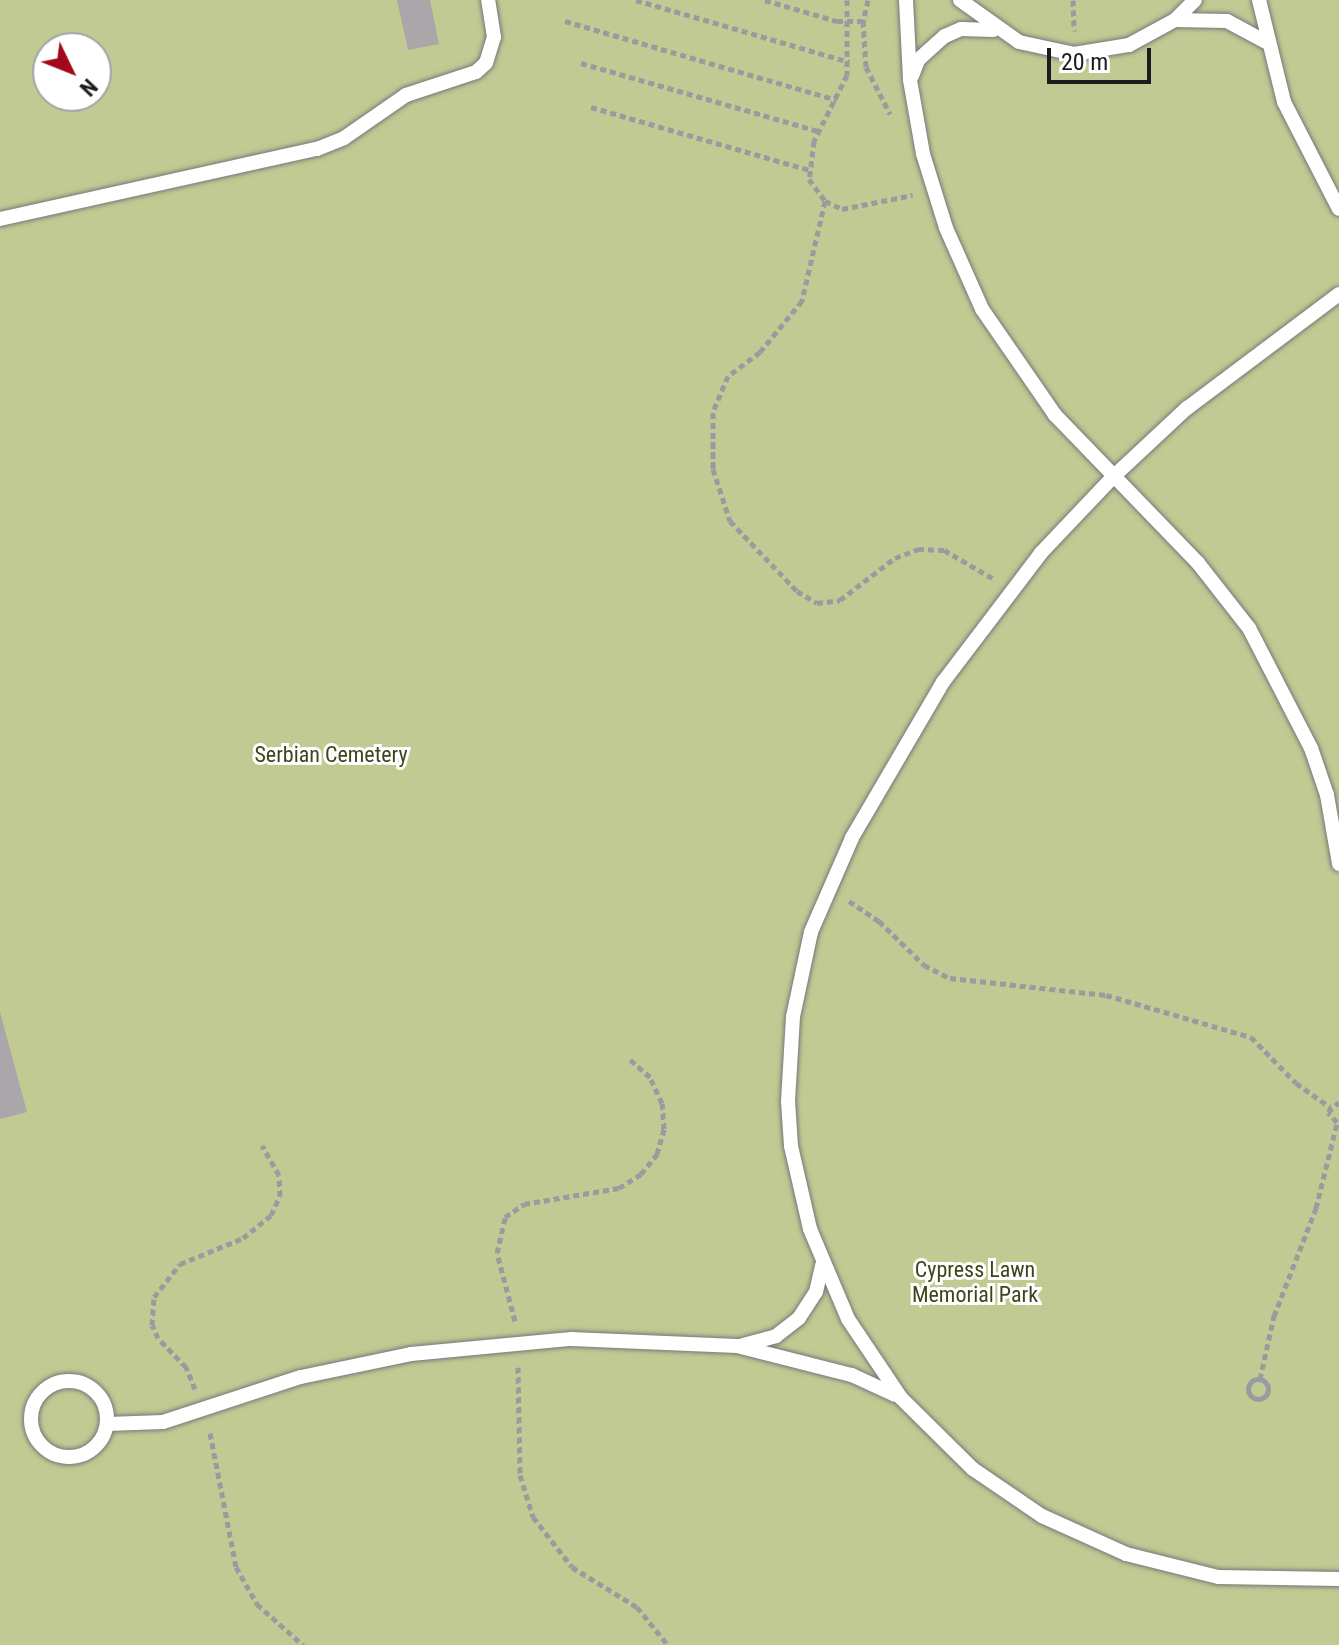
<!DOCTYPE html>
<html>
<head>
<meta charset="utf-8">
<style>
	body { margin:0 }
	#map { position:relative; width:1339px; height:1645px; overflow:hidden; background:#dee2e6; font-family:"Roboto Condensed",sans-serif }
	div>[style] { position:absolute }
	.green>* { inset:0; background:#c0ca92 }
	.building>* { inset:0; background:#aba6a9 }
	.path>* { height:5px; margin-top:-2.5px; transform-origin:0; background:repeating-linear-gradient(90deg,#989c9f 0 6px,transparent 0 10px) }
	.path>.ring { margin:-2.5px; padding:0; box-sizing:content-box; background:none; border:5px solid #989c9f; border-radius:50% }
	.roads { filter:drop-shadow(0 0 2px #75787c) drop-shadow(0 0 2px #75787c) }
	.service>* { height:14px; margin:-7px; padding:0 7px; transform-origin:7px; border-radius:7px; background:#fff }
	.service>.ring { margin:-7px; padding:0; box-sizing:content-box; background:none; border:14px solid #fff; border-radius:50% }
	span { translate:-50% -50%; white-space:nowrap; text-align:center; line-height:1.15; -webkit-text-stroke:6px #fff; paint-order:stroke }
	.park-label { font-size:22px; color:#3f441b }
	.north { position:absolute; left:32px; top:32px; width:80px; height:80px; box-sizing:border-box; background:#fff; border:2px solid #a3a4a5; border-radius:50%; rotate:133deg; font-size:22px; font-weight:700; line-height:32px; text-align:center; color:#1a1c1d }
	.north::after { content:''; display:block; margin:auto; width:28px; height:36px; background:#a4091b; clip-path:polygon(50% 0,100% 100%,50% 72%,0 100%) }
	.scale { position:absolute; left:1047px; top:48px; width:104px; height:36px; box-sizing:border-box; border:4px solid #1a1c1d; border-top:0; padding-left:10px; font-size:24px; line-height:28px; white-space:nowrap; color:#1a1c1d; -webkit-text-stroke:6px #fff; paint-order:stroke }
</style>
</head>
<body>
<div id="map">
	<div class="green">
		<div style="clip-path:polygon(evenodd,0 0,1339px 0,1339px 1645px,0 1645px,0 0,48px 48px,96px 48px,96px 96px,48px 96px,48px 48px)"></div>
	</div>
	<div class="building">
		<div style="clip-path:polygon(397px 0,430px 0,439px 44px,408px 50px)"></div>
		<div style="clip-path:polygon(0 1012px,27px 1112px,0 1119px)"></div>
	</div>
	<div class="path">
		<div style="left:636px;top:0;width:222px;rotate:16.2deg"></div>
		<div style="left:765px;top:0;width:75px;rotate:16.3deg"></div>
		<div style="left:837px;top:21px;width:26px"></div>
		<div style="left:847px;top:0;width:75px;rotate:90deg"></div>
		<div style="left:847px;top:75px;width:74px;rotate:116.6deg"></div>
		<div style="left:814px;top:141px;width:38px;rotate:97deg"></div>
		<div style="left:809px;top:179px;width:27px;rotate:54deg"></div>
		<div style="left:825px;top:201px;width:19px;rotate:25deg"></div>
		<div style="left:842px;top:209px;width:72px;rotate:-11.2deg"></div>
		<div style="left:868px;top:0;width:22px;rotate:103deg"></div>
		<div style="left:863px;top:21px;width:46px;rotate:86.3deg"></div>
		<div style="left:866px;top:67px;width:53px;rotate:62.9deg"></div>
		<div style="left:1073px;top:0;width:31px;rotate:88deg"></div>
		<div style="left:565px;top:21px;width:283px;rotate:16.2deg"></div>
		<div style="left:581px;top:63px;width:247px;rotate:16deg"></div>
		<div style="left:591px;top:107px;width:227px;rotate:16.1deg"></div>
		<div style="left:825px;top:201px;width:103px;rotate:103deg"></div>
		<div style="left:802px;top:301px;width:66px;rotate:129.5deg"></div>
		<div style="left:760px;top:352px;width:40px;rotate:143deg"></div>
		<div style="left:728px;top:376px;width:39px;rotate:113deg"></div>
		<div style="left:713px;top:412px;width:57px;rotate:90deg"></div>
		<div style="left:713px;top:469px;width:55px;rotate:71.9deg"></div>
		<div style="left:730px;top:521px;width:97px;rotate:46.3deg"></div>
		<div style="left:797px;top:591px;width:23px;rotate:31deg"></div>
		<div style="left:817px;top:603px;width:23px;rotate:-7deg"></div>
		<div style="left:840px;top:600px;width:69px;rotate:-37.4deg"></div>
		<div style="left:895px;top:558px;width:25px;rotate:-21deg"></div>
		<div style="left:918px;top:549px;width:26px;rotate:2deg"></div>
		<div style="left:944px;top:550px;width:58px;rotate:30.1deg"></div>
		<div style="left:849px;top:901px;width:36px;rotate:34deg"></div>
		<div style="left:879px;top:921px;width:63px;rotate:44.4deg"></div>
		<div style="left:924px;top:965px;width:29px;rotate:27deg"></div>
		<div style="left:950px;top:978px;width:157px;rotate:6.2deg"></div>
		<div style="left:1106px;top:995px;width:151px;rotate:16.2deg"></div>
		<div style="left:1251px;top:1037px;width:64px;rotate:45.6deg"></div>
		<div style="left:1296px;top:1083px;width:42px;rotate:35.2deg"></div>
		<div style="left:1337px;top:1122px;width:13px;rotate:-132deg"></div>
		<div style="left:1328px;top:1112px;width:15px;rotate:-42deg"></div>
		<div style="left:515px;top:1321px;width:70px;rotate:-104.8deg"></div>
		<div style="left:497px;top:1253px;width:37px;rotate:-77deg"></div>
		<div style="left:505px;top:1217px;width:23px;rotate:-34deg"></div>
		<div style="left:524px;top:1204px;width:96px;rotate:-9.6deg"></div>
		<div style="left:619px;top:1188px;width:26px;rotate:-32deg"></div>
		<div style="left:641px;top:1174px;width:26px;rotate:-51deg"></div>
		<div style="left:657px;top:1154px;width:26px;rotate:-74deg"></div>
		<div style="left:664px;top:1129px;width:26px;rotate:-94deg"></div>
		<div style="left:662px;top:1103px;width:29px;rotate:-115deg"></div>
		<div style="left:650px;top:1077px;width:29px;rotate:-139deg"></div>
		<div style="left:518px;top:1367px;width:108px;rotate:88.9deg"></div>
		<div style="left:520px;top:1475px;width:44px;rotate:72.8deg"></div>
		<div style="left:533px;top:1517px;width:63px;rotate:52deg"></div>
		<div style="left:572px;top:1567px;width:76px;rotate:31.6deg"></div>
		<div style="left:637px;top:1607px;width:49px;rotate:50.8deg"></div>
		<div class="ring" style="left:1248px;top:1379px;width:15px;height:15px"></div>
		<div style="left:1260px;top:1379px;width:65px;rotate:-77.5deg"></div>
		<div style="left:1274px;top:1316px;width:116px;rotate:-68.7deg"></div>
		<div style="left:1316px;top:1208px;width:88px;rotate:-76.1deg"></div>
		<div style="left:195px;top:1389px;width:24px;rotate:-112deg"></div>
		<div style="left:186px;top:1367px;width:40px;rotate:-134deg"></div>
		<div style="left:158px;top:1338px;width:14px;rotate:-115deg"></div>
		<div style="left:152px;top:1325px;width:28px;rotate:-86deg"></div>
		<div style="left:154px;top:1297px;width:42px;rotate:-51.8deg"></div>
		<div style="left:180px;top:1264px;width:68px;rotate:-22.4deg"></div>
		<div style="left:243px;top:1238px;width:36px;rotate:-39deg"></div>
		<div style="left:271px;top:1215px;width:21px;rotate:-65deg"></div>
		<div style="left:280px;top:1196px;width:21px;rotate:-93deg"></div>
		<div style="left:279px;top:1175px;width:34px;rotate:-120deg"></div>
		<div style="left:210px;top:1433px;width:136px;rotate:79deg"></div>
		<div style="left:236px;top:1567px;width:43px;rotate:60.4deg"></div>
		<div style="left:257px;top:1604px;width:62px;rotate:41.7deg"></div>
	</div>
	<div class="roads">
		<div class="service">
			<div style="left:906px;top:0;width:80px;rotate:87.1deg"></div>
			<div style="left:910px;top:80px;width:75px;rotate:80deg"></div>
			<div style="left:923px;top:154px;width:77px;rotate:72.7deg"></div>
			<div style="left:946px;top:228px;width:89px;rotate:66deg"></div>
			<div style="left:982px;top:309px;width:129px;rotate:55.4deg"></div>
			<div style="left:1055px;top:415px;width:206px;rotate:46deg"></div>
			<div style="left:1198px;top:563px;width:83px;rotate:51.9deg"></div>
			<div style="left:1249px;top:628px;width:135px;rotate:62.7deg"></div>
			<div style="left:1311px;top:748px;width:50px;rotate:71.2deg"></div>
			<div style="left:1327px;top:795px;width:70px;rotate:80.1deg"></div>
			<div style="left:960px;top:0;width:72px;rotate:35.4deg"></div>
			<div style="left:1019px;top:42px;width:56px;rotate:12.3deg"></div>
			<div style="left:1074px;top:54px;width:56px;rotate:-9.3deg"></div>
			<div style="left:1129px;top:45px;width:52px;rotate:-28.5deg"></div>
			<div style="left:1175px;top:20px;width:28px;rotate:-45deg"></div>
			<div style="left:1259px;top:0;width:105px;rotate:76.2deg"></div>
			<div style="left:1284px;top:102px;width:120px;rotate:62.8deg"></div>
			<div style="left:1175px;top:20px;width:52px;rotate:1.1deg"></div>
			<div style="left:1227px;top:21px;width:44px;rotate:28.3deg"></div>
			<div style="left:912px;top:76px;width:17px;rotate:-69deg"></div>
			<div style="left:918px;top:60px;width:36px;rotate:-42deg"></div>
			<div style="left:945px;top:36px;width:17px;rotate:-24deg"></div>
			<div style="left:961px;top:29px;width:32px;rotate:2deg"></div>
			<div style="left:0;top:219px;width:325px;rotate:-12.5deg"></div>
			<div style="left:317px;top:149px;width:29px;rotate:-22deg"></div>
			<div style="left:344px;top:138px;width:75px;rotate:-34.7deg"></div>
			<div style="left:406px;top:95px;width:74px;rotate:-18.2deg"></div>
			<div style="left:476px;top:72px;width:13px;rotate:-42deg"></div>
			<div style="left:486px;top:63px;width:27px;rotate:-73deg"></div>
			<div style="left:494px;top:37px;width:37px;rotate:-99deg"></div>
			<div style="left:1339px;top:294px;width:190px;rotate:143.1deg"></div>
			<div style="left:1187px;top:408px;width:101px;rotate:137deg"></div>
			<div style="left:1113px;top:477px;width:105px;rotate:133.5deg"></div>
			<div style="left:1041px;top:553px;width:162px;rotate:127.2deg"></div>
			<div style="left:943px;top:682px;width:181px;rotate:120.3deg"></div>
			<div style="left:852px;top:838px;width:103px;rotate:113.6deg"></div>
			<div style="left:811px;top:932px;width:87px;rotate:102deg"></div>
			<div style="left:793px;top:1017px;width:84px;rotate:93.4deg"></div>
			<div style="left:788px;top:1101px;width:45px;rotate:86.2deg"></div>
			<div style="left:791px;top:1146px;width:85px;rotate:77.1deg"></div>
			<div style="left:810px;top:1229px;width:98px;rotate:67.1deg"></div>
			<div style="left:848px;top:1319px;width:95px;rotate:56.1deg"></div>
			<div style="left:901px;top:1398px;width:101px;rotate:44.6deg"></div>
			<div style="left:973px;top:1469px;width:83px;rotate:34.3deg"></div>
			<div style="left:1042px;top:1516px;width:92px;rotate:24.3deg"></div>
			<div style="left:1126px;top:1554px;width:95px;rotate:14deg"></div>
			<div style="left:1218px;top:1577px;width:121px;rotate:0.9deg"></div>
			<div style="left:743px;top:1345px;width:34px;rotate:-15deg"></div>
			<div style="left:776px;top:1336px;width:29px;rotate:-38deg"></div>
			<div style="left:799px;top:1318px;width:31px;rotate:-57deg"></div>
			<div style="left:816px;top:1292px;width:28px;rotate:-77deg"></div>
			<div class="ring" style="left:31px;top:1381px;width:62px;height:62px"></div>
			<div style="left:107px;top:1424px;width:56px;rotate:-2deg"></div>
			<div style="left:163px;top:1422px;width:145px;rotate:-18.1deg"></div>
			<div style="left:301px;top:1377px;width:112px;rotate:-11.8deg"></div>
			<div style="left:411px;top:1354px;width:161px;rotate:-5.4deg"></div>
			<div style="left:571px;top:1339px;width:166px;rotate:2.4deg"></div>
			<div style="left:737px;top:1346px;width:119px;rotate:14.2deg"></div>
			<div style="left:852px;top:1375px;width:47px;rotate:24.9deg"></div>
		</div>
	</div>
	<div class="park-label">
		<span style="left:331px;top:755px">Serbian Cemetery</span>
		<span style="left:975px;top:1282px">Cypress Lawn<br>Memorial Park</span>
	</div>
	<div class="north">N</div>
	<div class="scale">20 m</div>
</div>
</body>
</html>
